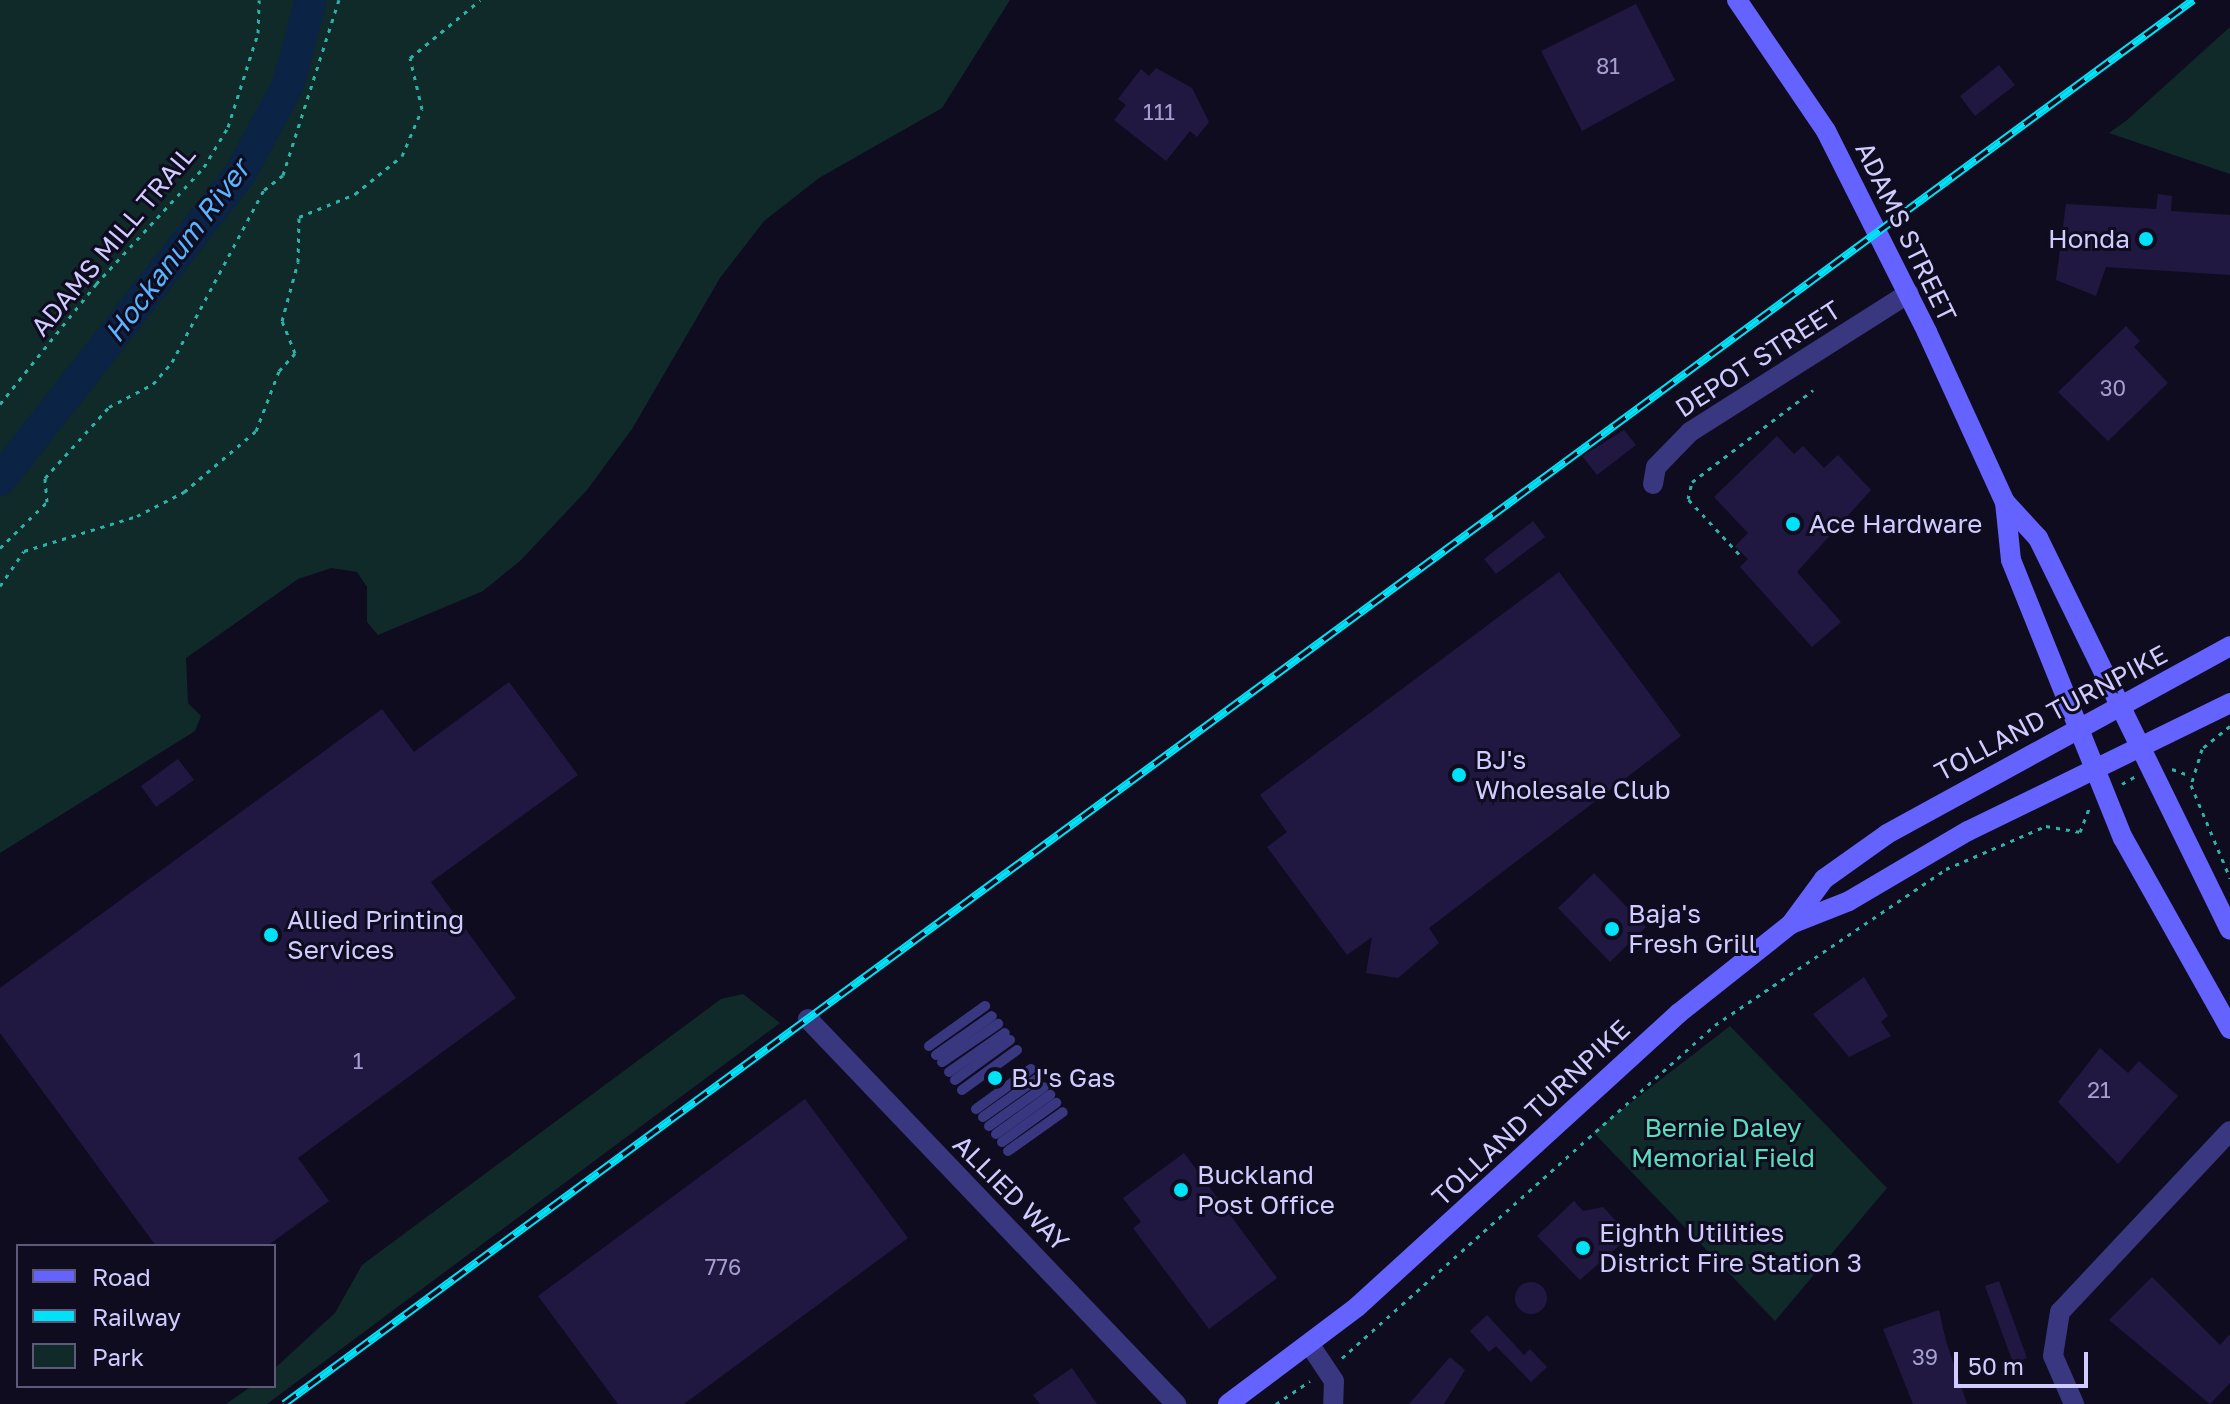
<!DOCTYPE html>
<html>
<head>
<meta charset="utf-8">
<style>
	body { margin:0 }
	#map { position:relative; width:2230px; height:1404px; overflow:hidden; background:#0f0c20; font-family:"Golos Text",sans-serif }
	div>[style] { position:absolute }
	.green>* { inset:0; background:#0f2a29 }
	.river>* { height:32px; margin:-16px; padding:0 16px; transform-origin:16px; border-radius:16px; background:#0b2345 }
	.building>* { inset:0; background:#201841 }
	.round { border-radius:50% }
	.path>* { height:3px; margin-top:-1.5px; transform-origin:0; background:repeating-linear-gradient(90deg,#2cb3a8 0 4px,transparent 0 10px) }
	.service>* { height:10px; margin:-5px; padding:0 5px; transform-origin:5px; border-radius:5px; background:#383780 }
	.minor>* { height:20px; margin:-10px; padding:0 10px; transform-origin:10px; border-radius:10px; background:#383780 }
	.secondary>* { height:20px; margin:-10px; padding:0 10px; transform-origin:10px; border-radius:10px; background:#6463ff }
	.rail>* { height:8px; margin-top:-4px; transform-origin:0; background:repeating-linear-gradient(90deg,#0f0c20 0 15px,#00e2f7 0 30px); box-sizing:border-box; border-block:2px solid #00e2f7 }
	.dots>* { width:22px; height:22px; translate:-50% -50%; box-sizing:border-box; border:4px solid #0f0c20; border-radius:50% }
	span { translate:-50% -50%; white-space:nowrap; text-align:center; line-height:1.15; -webkit-text-stroke:6px #0f0c20; paint-order:stroke }
	.number-label { font-size:22px; color:#a59fd0 }
	.number-label span { -webkit-text-stroke-width:0 }
	.street-label { font-size:26px; color:#d1ccff }
	.poi-label { font-size:26px; color:#d1ccff }
	.right { translate:-100% -50%; text-align:right }
	.left { translate:0 -50%; text-align:left }
	.park-label { font-size:26px; color:#56e0bb }
	.water-label { font-size:28px; color:#5ab5ff; font-style:italic }
	.legend { position:absolute; left:16px; top:1244px; width:260px; height:144px; box-sizing:border-box; background:#0f0c20; border:2px solid #5d5979; margin:0; padding:10px 14px; list-style:none; font-size:24px; color:#d1ccff }
	.legend li { display:flex; align-items:center; gap:16px; height:40px }
	.legend b { width:40px; border:2px solid #5d5979 }
	.scale { position:absolute; left:1954px; top:1352px; width:134px; height:36px; box-sizing:border-box; border:4px solid #d1ccff; border-top:0; padding-left:10px; font-size:24px; line-height:28px; white-space:nowrap; color:#d1ccff; -webkit-text-stroke:6px #0f0c20; paint-order:stroke }
</style>
</head>
<body>
<div id="map">
	<div class="green">
		<div style="clip-path:polygon(0 0,1010px 0,942px 108px,819px 178px,764px 221px,720px 278px,632px 429px,587px 490px,520px 561px,483px 591px,378px 635px,367px 622px,367px 587px,357px 572px,331px 568px,298px 579px,186px 658px,188px 703px,201px 716px,195px 731px,0 853px)"></div>
		<div style="clip-path:polygon(2230px 27px,2230px 174px,2109px 133px,2127px 120px)"></div>
		<div style="clip-path:polygon(743px 994px,780px 1023px,267px 1404px,226px 1404px,252px 1386px,274px 1386px,274px 1369px,335px 1313px,362px 1265px,721px 999px)"></div>
		<div style="clip-path:polygon(1730px 1026px,1887px 1188px,1775px 1321px,1593px 1132px)"></div>
	</div>
	<div class="river">
		<div style="left:0;top:480px;width:389px;rotate:-51.9deg"></div>
		<div style="left:240px;top:174px;width:101px;rotate:-61.7deg"></div>
		<div style="left:288px;top:85px;width:88px;rotate:-74.9deg"></div>
	</div>
	<div class="building">
		<div style="clip-path:polygon(1636px 4px,1675px 80px,1582px 131px,1541px 51px)"></div>
		<div style="clip-path:polygon(1999px 65px,2015px 85px,1975px 116px,1960px 96px)"></div>
		<div style="clip-path:polygon(1156px 68px,1192px 88px,1209px 122px,1197px 137px,1190px 131px,1166px 161px,1114px 120px,1126px 105px,1118px 99px,1141px 69px,1149px 76px)"></div>
		<div style="clip-path:polygon(2158px 194px,2172px 196px,2171px 211px,2230px 215px,2230px 275px,2106px 267px,2096px 296px,2056px 280px,2066px 204px,2156px 209px)"></div>
		<div style="clip-path:polygon(2126px 326px,2140px 341px,2134px 347px,2168px 383px,2108px 441px,2058px 392px)"></div>
		<div style="clip-path:polygon(1624px 430px,1636px 445px,1597px 475px,1582px 456px)"></div>
		<div style="clip-path:polygon(1777px 436px,1794px 454px,1803px 446px,1824px 468px,1838px 455px,1871px 490px,1797px 572px,1841px 622px,1812px 647px,1740px 567px,1748px 559px,1735px 546px,1748px 533px,1714px 497px)"></div>
		<div style="clip-path:polygon(1533px 521px,1545px 537px,1496px 574px,1484px 559px)"></div>
		<div style="clip-path:polygon(1559px 572px,1681px 736px,1429px 928px,1439px 943px,1398px 978px,1366px 973px,1372px 937px,1347px 955px,1267px 847px,1287px 832px,1260px 795px)"></div>
		<div style="clip-path:polygon(509px 682px,578px 775px,431px 882px,516px 998px,298px 1158px,329px 1201px,267px 1246px,156px 1246px,0 1033px,0 988px,382px 709px,414px 752px)"></div>
		<div style="clip-path:polygon(178px 759px,194px 780px,156px 807px,141px 786px)"></div>
		<div style="clip-path:polygon(1594px 873px,1646px 927px,1610px 962px,1558px 908px)"></div>
		<div style="clip-path:polygon(1864px 977px,1888px 1016px,1881px 1022px,1891px 1036px,1849px 1057px,1813px 1014px)"></div>
		<div style="clip-path:polygon(2100px 1048px,2128px 1073px,2139px 1061px,2178px 1096px,2118px 1164px,2058px 1102px)"></div>
		<div style="clip-path:polygon(805px 1099px,908px 1238px,684px 1404px,618px 1404px,538px 1296px)"></div>
		<div style="clip-path:polygon(1184px 1153px,1277px 1278px,1209px 1329px,1133px 1228px,1141px 1222px,1123px 1198px)"></div>
		<div style="clip-path:polygon(1574px 1201px,1583px 1211px,1603px 1207px,1630px 1236px,1580px 1280px,1537px 1236px)"></div>
		<div style="clip-path:polygon(2152px 1277px,2220px 1345px,2230px 1334px,2230px 1383px,2210px 1404px,2109px 1320px)"></div>
		<div style="clip-path:polygon(1999px 1281px,2027px 1358px,2013px 1363px,1985px 1286px)"></div>
		<div class="round" style="left:1515px;top:1282px;width:32px;height:32px"></div>
		<div style="clip-path:polygon(1939px 1310px,1946px 1341px,1967px 1404px,1913px 1404px,1883px 1329px)"></div>
		<div style="clip-path:polygon(1487px 1315px,1524px 1355px,1530px 1349px,1547px 1367px,1531px 1382px,1496px 1346px,1489px 1352px,1470px 1331px)"></div>
		<div style="clip-path:polygon(1450px 1357px,1465px 1370px,1444px 1404px,1409px 1404px)"></div>
		<div style="clip-path:polygon(1072px 1368px,1097px 1404px,1040px 1404px,1033px 1395px)"></div>
	</div>
	<div class="path">
		<div style="left:0;top:404px;width:154px;rotate:-51.3deg"></div>
		<div style="left:96px;top:284px;width:159px;rotate:-47.3deg"></div>
		<div style="left:204px;top:167px;width:47px;rotate:-59deg"></div>
		<div style="left:228px;top:127px;width:99px;rotate:-72.3deg"></div>
		<div style="left:258px;top:33px;width:33px;rotate:-88deg"></div>
		<div style="left:0;top:548px;width:66px;rotate:-44.4deg"></div>
		<div style="left:47px;top:502px;width:24px;rotate:-95deg"></div>
		<div style="left:45px;top:478px;width:96px;rotate:-48deg"></div>
		<div style="left:109px;top:407px;width:50px;rotate:-27.6deg"></div>
		<div style="left:153px;top:384px;width:29px;rotate:-49deg"></div>
		<div style="left:172px;top:362px;width:195px;rotate:-61.9deg"></div>
		<div style="left:264px;top:190px;width:24px;rotate:-38deg"></div>
		<div style="left:283px;top:175px;width:184px;rotate:-72.3deg"></div>
		<div style="left:1739px;top:554px;width:75px;rotate:-132.8deg"></div>
		<div style="left:1688px;top:499px;width:17px;rotate:-77deg"></div>
		<div style="left:1692px;top:482px;width:152px;rotate:-37.2deg"></div>
		<div style="left:0;top:586px;width:42px;rotate:-55.6deg"></div>
		<div style="left:24px;top:551px;width:118px;rotate:-17.2deg"></div>
		<div style="left:137px;top:516px;width:53px;rotate:-27.1deg"></div>
		<div style="left:184px;top:492px;width:94px;rotate:-40.3deg"></div>
		<div style="left:256px;top:431px;width:64px;rotate:-69deg"></div>
		<div style="left:279px;top:371px;width:24px;rotate:-48deg"></div>
		<div style="left:295px;top:353px;width:35px;rotate:-112deg"></div>
		<div style="left:282px;top:321px;width:61px;rotate:-74.8deg"></div>
		<div style="left:298px;top:262px;width:45px;rotate:-88.7deg"></div>
		<div style="left:299px;top:217px;width:61px;rotate:-22.3deg"></div>
		<div style="left:355px;top:194px;width:60px;rotate:-39deg"></div>
		<div style="left:402px;top:156px;width:51px;rotate:-66.9deg"></div>
		<div style="left:422px;top:109px;width:52px;rotate:-103.2deg"></div>
		<div style="left:410px;top:58px;width:91px;rotate:-39.6deg"></div>
		<div style="left:2230px;top:726px;width:36px;rotate:141deg"></div>
		<div style="left:2202px;top:749px;width:38px;rotate:107deg"></div>
		<div style="left:2191px;top:785px;width:101px;rotate:67.2deg"></div>
		<div style="left:2172px;top:769px;width:20px;rotate:20deg"></div>
		<div style="left:2122px;top:784px;width:16px;rotate:-30deg"></div>
		<div style="left:1342px;top:1358px;width:500px;rotate:-41.76deg"></div>
		<div style="left:1715px;top:1025px;width:279px;rotate:-34deg"></div>
		<div style="left:1946px;top:869px;width:109px;rotate:-23.3deg"></div>
		<div style="left:2046px;top:826px;width:35px;rotate:10deg"></div>
		<div style="left:2080px;top:832px;width:28px;rotate:-69deg"></div>
		<div style="left:1276px;top:1404px;width:41px;rotate:-34.1deg"></div>
	</div>
	<div class="service">
		<div style="left:929px;top:1046px;width:69px;rotate:-35.5deg"></div>
		<div style="left:936px;top:1055px;width:68px;rotate:-34.9deg"></div>
		<div style="left:942px;top:1062px;width:68px;rotate:-34.2deg"></div>
		<div style="left:949px;top:1072px;width:68px;rotate:-34.9deg"></div>
		<div style="left:955px;top:1080px;width:68px;rotate:-36deg"></div>
		<div style="left:962px;top:1090px;width:68px;rotate:-36deg"></div>
		<div style="left:976px;top:1109px;width:68px;rotate:-36deg"></div>
		<div style="left:983px;top:1117px;width:67px;rotate:-35.3deg"></div>
		<div style="left:989px;top:1126px;width:67px;rotate:-35.3deg"></div>
		<div style="left:996px;top:1134px;width:67px;rotate:-35.8deg"></div>
		<div style="left:1002px;top:1142px;width:67px;rotate:-35.8deg"></div>
		<div style="left:1008px;top:1151px;width:67px;rotate:-35.3deg"></div>
	</div>
	<div class="minor">
		<div style="left:1653px;top:484px;width:17px;rotate:-80deg"></div>
		<div style="left:1656px;top:467px;width:49px;rotate:-45.8deg"></div>
		<div style="left:1690px;top:432px;width:259px;rotate:-32.4deg"></div>
		<div style="left:808px;top:1019px;width:533px;rotate:46.29deg"></div>
		<div style="left:1310px;top:1345px;width:43px;rotate:56.3deg"></div>
		<div style="left:1334px;top:1381px;width:23px;rotate:92deg"></div>
		<div style="left:2074px;top:1404px;width:52px;rotate:-113.6deg"></div>
		<div style="left:2053px;top:1356px;width:45px;rotate:-81deg"></div>
		<div style="left:2060px;top:1312px;width:248px;rotate:-46.8deg"></div>
	</div>
	<div class="secondary">
		<div style="left:1737px;top:0;width:158px;rotate:55.8deg"></div>
		<div style="left:1826px;top:131px;width:225px;rotate:63.3deg"></div>
		<div style="left:1927px;top:332px;width:187px;rotate:65.4deg"></div>
		<div style="left:2005px;top:502px;width:58px;rotate:84.1deg"></div>
		<div style="left:2011px;top:560px;width:300px;rotate:68.1deg"></div>
		<div style="left:2123px;top:838px;width:219px;rotate:60.7deg"></div>
		<div style="left:2005px;top:502px;width:49px;rotate:47.5deg"></div>
		<div style="left:2038px;top:538px;width:436px;rotate:63.9deg"></div>
		<div style="left:1791px;top:924px;width:56px;rotate:-53.7deg"></div>
		<div style="left:1824px;top:879px;width:77px;rotate:-35.5deg"></div>
		<div style="left:1887px;top:834px;width:391px;rotate:-28.7deg"></div>
		<div style="left:1228px;top:1404px;width:161px;rotate:-36.9deg"></div>
		<div style="left:1357px;top:1307px;width:436px;rotate:-42.4deg"></div>
		<div style="left:1679px;top:1013px;width:143px;rotate:-38.5deg"></div>
		<div style="left:1791px;top:924px;width:62px;rotate:-21.6deg"></div>
		<div style="left:1849px;top:901px;width:138px;rotate:-30.5deg"></div>
		<div style="left:1968px;top:831px;width:292px;rotate:-26deg"></div>
	</div>
	<div class="rail">
		<div style="left:284px;top:1404px;width:2370px;rotate:-36.33deg"></div>
	</div>
	<div class="dots">
		<div style="left:2146px;top:239px;background:#00e2f7"></div>
		<div style="left:1793px;top:524px;background:#00e2f7"></div>
		<div style="left:1459px;top:775px;background:#00e2f7"></div>
		<div style="left:1612px;top:929px;background:#00e2f7"></div>
		<div style="left:271px;top:935px;background:#00e2f7"></div>
		<div style="left:995px;top:1078px;background:#00e2f7"></div>
		<div style="left:1181px;top:1190px;background:#00e2f7"></div>
		<div style="left:1583px;top:1248px;background:#00e2f7"></div>
	</div>
	<div class="number-label">
		<span style="left:1608px;top:66px">81</span>
		<span style="left:1159px;top:112px">111</span>
		<span style="left:2113px;top:388px">30</span>
		<span style="left:358px;top:1061px">1</span>
		<span style="left:2099px;top:1090px">21</span>
		<span style="left:723px;top:1267px">776</span>
		<span style="left:1925px;top:1357px">39</span>
	</div>
	<div class="street-label">
		<span style="left:1906px;top:232px;rotate:64deg">ADAMS STREET</span>
		<span style="left:113px;top:241px;rotate:-50deg">ADAMS MILL TRAIL</span>
		<span style="left:1758px;top:359px;rotate:-33deg">DEPOT STREET</span>
		<span style="left:2051px;top:713px;rotate:-28deg">TOLLAND TURNPIKE</span>
		<span style="left:1531px;top:1113px;rotate:-43deg">TOLLAND TURNPIKE</span>
		<span style="left:1011px;top:1193px;rotate:45deg">ALLIED WAY</span>
	</div>
	<div class="poi-label">
		<span class="right" style="left:2130px;top:239px">Honda</span>
		<span class="left" style="left:1809px;top:524px">Ace Hardware</span>
		<span class="left" style="left:1475px;top:775px">BJ's<br>Wholesale Club</span>
		<span class="left" style="left:1628px;top:929px">Baja's<br>Fresh Grill</span>
		<span class="left" style="left:287px;top:935px">Allied Printing<br>Services</span>
		<span class="left" style="left:1011px;top:1078px">BJ's Gas</span>
		<span class="left" style="left:1197px;top:1190px">Buckland<br>Post Office</span>
		<span class="left" style="left:1599px;top:1248px">Eighth Utilities<br>District Fire Station 3</span>
	</div>
	<div class="park-label">
		<span style="left:1723px;top:1143px">Bernie Daley<br>Memorial Field</span>
	</div>
	<div class="water-label">
		<span style="left:177px;top:251px;rotate:-53deg">Hockanum River</span>
	</div>
	<ul class="legend">
	<li><b style="height:10px;background:#6463ff"></b>Road</li>
	<li><b style="height:10px;background:#00e2f7"></b>Railway</li>
	<li><b style="height:22px;background:#0f2a29"></b>Park</li>
	</ul>
	<div class="scale">50 m</div>
</div>
</body>
</html>
